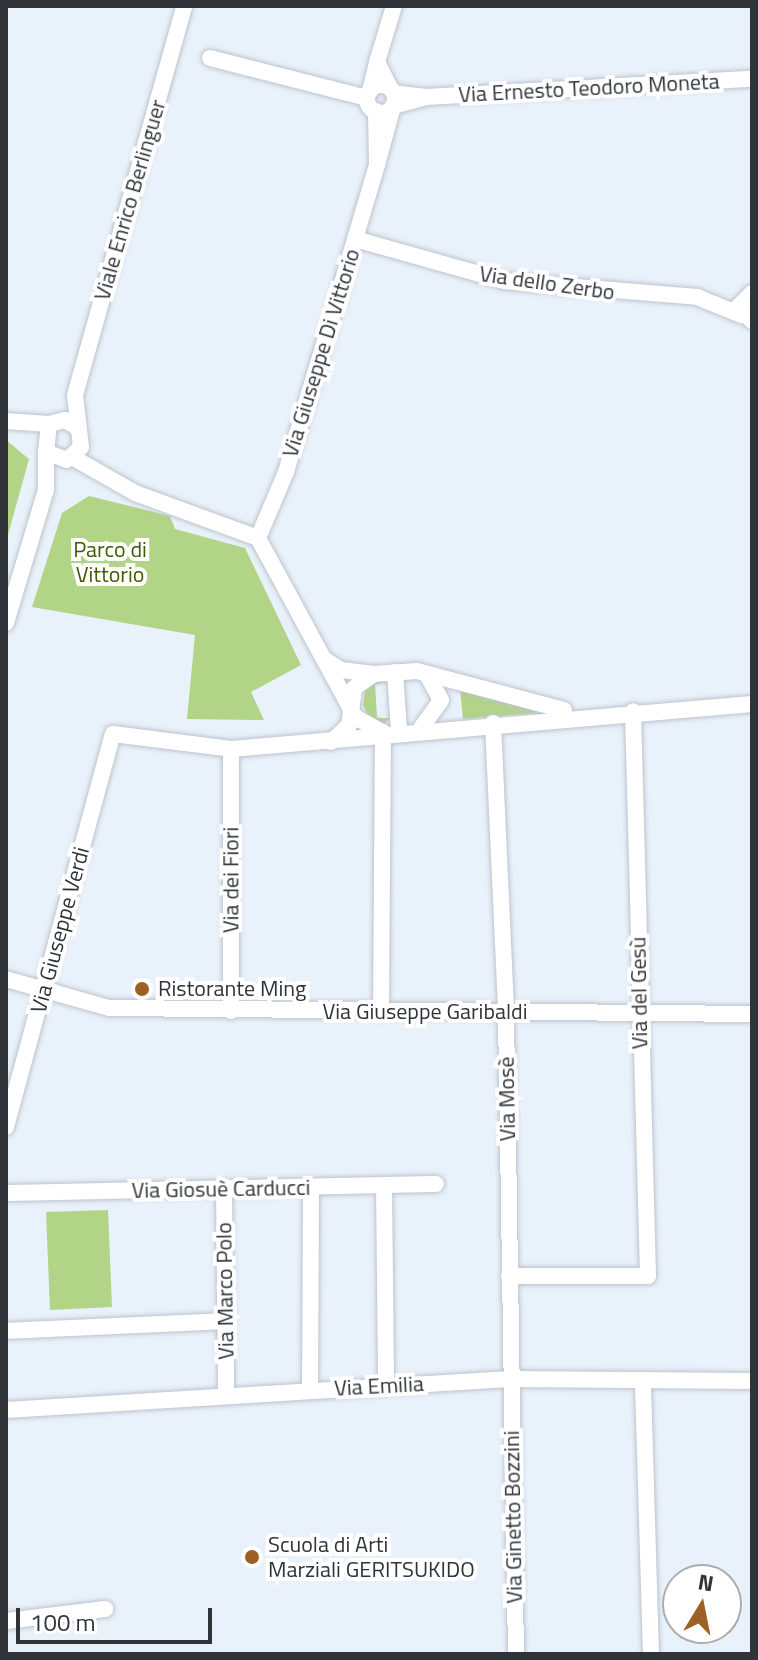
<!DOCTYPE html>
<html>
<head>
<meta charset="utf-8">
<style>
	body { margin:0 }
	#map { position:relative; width:758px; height:1660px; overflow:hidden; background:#e9f1fb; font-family:"Titillium Web",sans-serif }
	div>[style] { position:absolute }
	.green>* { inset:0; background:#b1d486 }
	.roads { filter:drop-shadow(0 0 2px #bcc4cd) drop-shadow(0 0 2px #bcc4cd) }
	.minor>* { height:16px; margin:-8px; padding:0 8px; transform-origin:8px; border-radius:8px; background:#fff }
	.minor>.ring { margin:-8px; padding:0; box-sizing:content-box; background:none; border:16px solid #fff; border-radius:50% }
	.dots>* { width:22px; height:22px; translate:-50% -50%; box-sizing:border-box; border:4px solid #fff; border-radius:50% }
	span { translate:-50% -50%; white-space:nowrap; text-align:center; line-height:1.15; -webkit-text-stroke:8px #fff; paint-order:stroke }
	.street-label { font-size:22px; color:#303337 }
	.park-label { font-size:22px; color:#3d5b00 }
	.poi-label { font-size:22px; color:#303337 }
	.left { translate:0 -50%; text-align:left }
	.frame { position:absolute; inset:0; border:8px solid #303337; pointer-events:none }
	.north { position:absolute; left:662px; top:1564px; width:80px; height:80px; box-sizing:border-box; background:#fff; border:2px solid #acadaf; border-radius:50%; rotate:10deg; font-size:22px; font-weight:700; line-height:32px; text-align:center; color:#303337 }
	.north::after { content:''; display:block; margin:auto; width:28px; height:36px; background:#9e6125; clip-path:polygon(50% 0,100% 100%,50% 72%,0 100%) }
	.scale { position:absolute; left:16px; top:1608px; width:196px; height:36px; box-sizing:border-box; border:4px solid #303337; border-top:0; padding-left:10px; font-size:24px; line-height:28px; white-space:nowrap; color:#303337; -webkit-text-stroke:6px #fff; paint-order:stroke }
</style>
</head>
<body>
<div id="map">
	<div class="green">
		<div style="clip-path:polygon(6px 440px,29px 459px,6px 542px)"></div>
		<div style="clip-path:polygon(89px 496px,170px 516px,175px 529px,245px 548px,301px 665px,251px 692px,264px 720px,187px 719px,195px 635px,32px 607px,62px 513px)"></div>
		<div style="clip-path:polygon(381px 676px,389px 682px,375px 684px,377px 718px,391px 718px,384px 724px,369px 718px,363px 705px,365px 690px)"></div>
		<div style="clip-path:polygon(460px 688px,532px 709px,537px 713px,463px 719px)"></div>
		<div style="clip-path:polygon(108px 1210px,112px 1307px,50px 1310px,46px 1212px)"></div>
	</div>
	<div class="roads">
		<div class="minor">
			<div style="left:210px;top:58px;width:162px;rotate:14.3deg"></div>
			<div style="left:377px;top:62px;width:59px;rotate:-73.1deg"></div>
			<div class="ring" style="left:367px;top:85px;width:12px;height:12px"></div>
			<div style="left:370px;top:91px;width:30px;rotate:-76deg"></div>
			<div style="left:377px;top:62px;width:29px;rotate:63deg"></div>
			<div style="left:426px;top:97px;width:326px;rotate:-3.2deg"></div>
			<div style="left:376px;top:111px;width:54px;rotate:88.9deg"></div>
			<div style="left:377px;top:165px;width:61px;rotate:-74.8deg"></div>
			<div style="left:393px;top:106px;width:34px;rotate:-15deg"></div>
			<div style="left:426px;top:97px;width:32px;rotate:-173deg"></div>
			<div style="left:355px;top:239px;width:155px;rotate:15.7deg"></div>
			<div style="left:504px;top:281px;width:194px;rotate:4.7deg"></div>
			<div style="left:697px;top:297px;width:48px;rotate:22.2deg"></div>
			<div style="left:752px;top:293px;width:20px;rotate:135deg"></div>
			<div style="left:738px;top:307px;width:20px;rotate:45deg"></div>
			<div style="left:6px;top:421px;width:43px;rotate:4deg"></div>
			<div style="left:78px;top:428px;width:15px;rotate:-148deg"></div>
			<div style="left:65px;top:420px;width:16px;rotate:166deg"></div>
			<div style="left:49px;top:424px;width:28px;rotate:96deg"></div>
			<div style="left:46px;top:452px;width:22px;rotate:21deg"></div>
			<div style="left:67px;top:460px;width:19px;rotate:-43deg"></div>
			<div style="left:81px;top:447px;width:52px;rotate:-96.6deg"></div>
			<div style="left:75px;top:395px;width:404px;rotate:-74.3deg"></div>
			<div style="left:72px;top:457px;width:73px;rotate:29.7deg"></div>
			<div style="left:135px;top:493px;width:131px;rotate:20.1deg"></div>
			<div style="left:258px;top:538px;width:204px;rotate:61.5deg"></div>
			<div style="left:355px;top:717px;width:31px;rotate:29deg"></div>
			<div style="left:258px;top:538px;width:72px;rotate:-67deg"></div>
			<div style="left:286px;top:472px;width:320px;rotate:-73.5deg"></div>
			<div style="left:6px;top:623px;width:139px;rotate:-73.3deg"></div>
			<div style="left:46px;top:490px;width:38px;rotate:-90deg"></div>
			<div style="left:324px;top:659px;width:20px;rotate:33deg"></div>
			<div style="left:341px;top:670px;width:31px;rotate:7deg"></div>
			<div style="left:395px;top:672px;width:58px;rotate:86.1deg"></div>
			<div style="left:493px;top:723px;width:290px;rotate:87.4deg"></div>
			<div style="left:506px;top:1013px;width:641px;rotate:89.11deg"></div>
			<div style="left:421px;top:728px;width:34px;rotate:-54deg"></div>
			<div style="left:441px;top:700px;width:29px;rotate:-119deg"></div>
			<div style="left:331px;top:742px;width:25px;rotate:-43deg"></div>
			<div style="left:349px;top:725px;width:37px;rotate:-82deg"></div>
			<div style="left:354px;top:688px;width:24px;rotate:-35deg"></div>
			<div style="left:374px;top:674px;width:43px;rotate:-4deg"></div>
			<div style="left:417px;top:671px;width:152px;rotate:14.9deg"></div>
			<div style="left:231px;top:749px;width:262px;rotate:90deg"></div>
			<div style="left:6px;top:979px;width:107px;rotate:15.7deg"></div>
			<div style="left:109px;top:1008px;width:643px;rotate:0.53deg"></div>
			<div style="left:381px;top:1012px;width:280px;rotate:-89.6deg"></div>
			<div style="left:6px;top:1127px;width:407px;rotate:-74.8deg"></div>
			<div style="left:113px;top:734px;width:119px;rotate:7.2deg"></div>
			<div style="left:231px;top:749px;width:523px;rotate:-4.94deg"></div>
			<div style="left:384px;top:1185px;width:200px;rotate:89.4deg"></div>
			<div style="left:224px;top:1188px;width:205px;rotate:89.4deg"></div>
			<div style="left:6px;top:1193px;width:430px;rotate:-1.2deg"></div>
			<div style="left:509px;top:1276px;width:139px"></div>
			<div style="left:648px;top:1276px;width:565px;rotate:-91.52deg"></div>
			<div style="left:6px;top:1331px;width:219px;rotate:-2.6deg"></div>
			<div style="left:643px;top:1385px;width:269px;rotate:88.3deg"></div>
			<div style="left:310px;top:1389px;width:202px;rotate:-89.7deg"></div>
			<div style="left:6px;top:1410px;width:505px;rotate:-3.52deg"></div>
			<div style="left:510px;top:1379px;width:242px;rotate:0.5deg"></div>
			<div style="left:6px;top:1621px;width:100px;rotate:-6.9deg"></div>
		</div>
	</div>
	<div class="dots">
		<div style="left:142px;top:989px;background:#9e6125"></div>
		<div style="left:252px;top:1557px;background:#9e6125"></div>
	</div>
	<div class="street-label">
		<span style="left:589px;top:88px;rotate:-3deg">Via Ernesto Teodoro Moneta</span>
		<span style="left:130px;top:200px;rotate:-74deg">Viale Enrico Berlinguer</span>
		<span style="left:547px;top:283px;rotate:8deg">Via dello Zerbo</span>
		<span style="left:321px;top:353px;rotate:-73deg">Via Giuseppe Di Vittorio</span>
		<span style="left:231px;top:880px;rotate:-90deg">Via dei Fiori</span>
		<span style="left:60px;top:930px;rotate:-75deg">Via Giuseppe Verdi</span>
		<span style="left:639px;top:993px;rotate:-91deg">Via del Gesù</span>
		<span style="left:425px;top:1012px">Via Giuseppe Garibaldi</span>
		<span style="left:507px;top:1099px;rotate:-91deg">Via Mosè</span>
		<span style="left:221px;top:1189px;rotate:-1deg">Via Giosuè Carducci</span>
		<span style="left:225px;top:1291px;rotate:-91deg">Via Marco Polo</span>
		<span style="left:379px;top:1386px;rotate:-3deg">Via Emilia</span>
		<span style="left:513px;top:1517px;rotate:-91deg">Via Ginetto Bozzini</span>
	</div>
	<div class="park-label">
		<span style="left:110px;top:562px">Parco di<br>Vittorio</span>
	</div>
	<div class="poi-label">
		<span class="left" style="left:158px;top:989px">Ristorante Ming</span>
		<span class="left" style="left:268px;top:1557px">Scuola di Arti<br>Marziali GERITSUKIDO</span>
	</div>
	<div class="frame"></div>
	<div class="north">N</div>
	<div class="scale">100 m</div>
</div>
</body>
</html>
